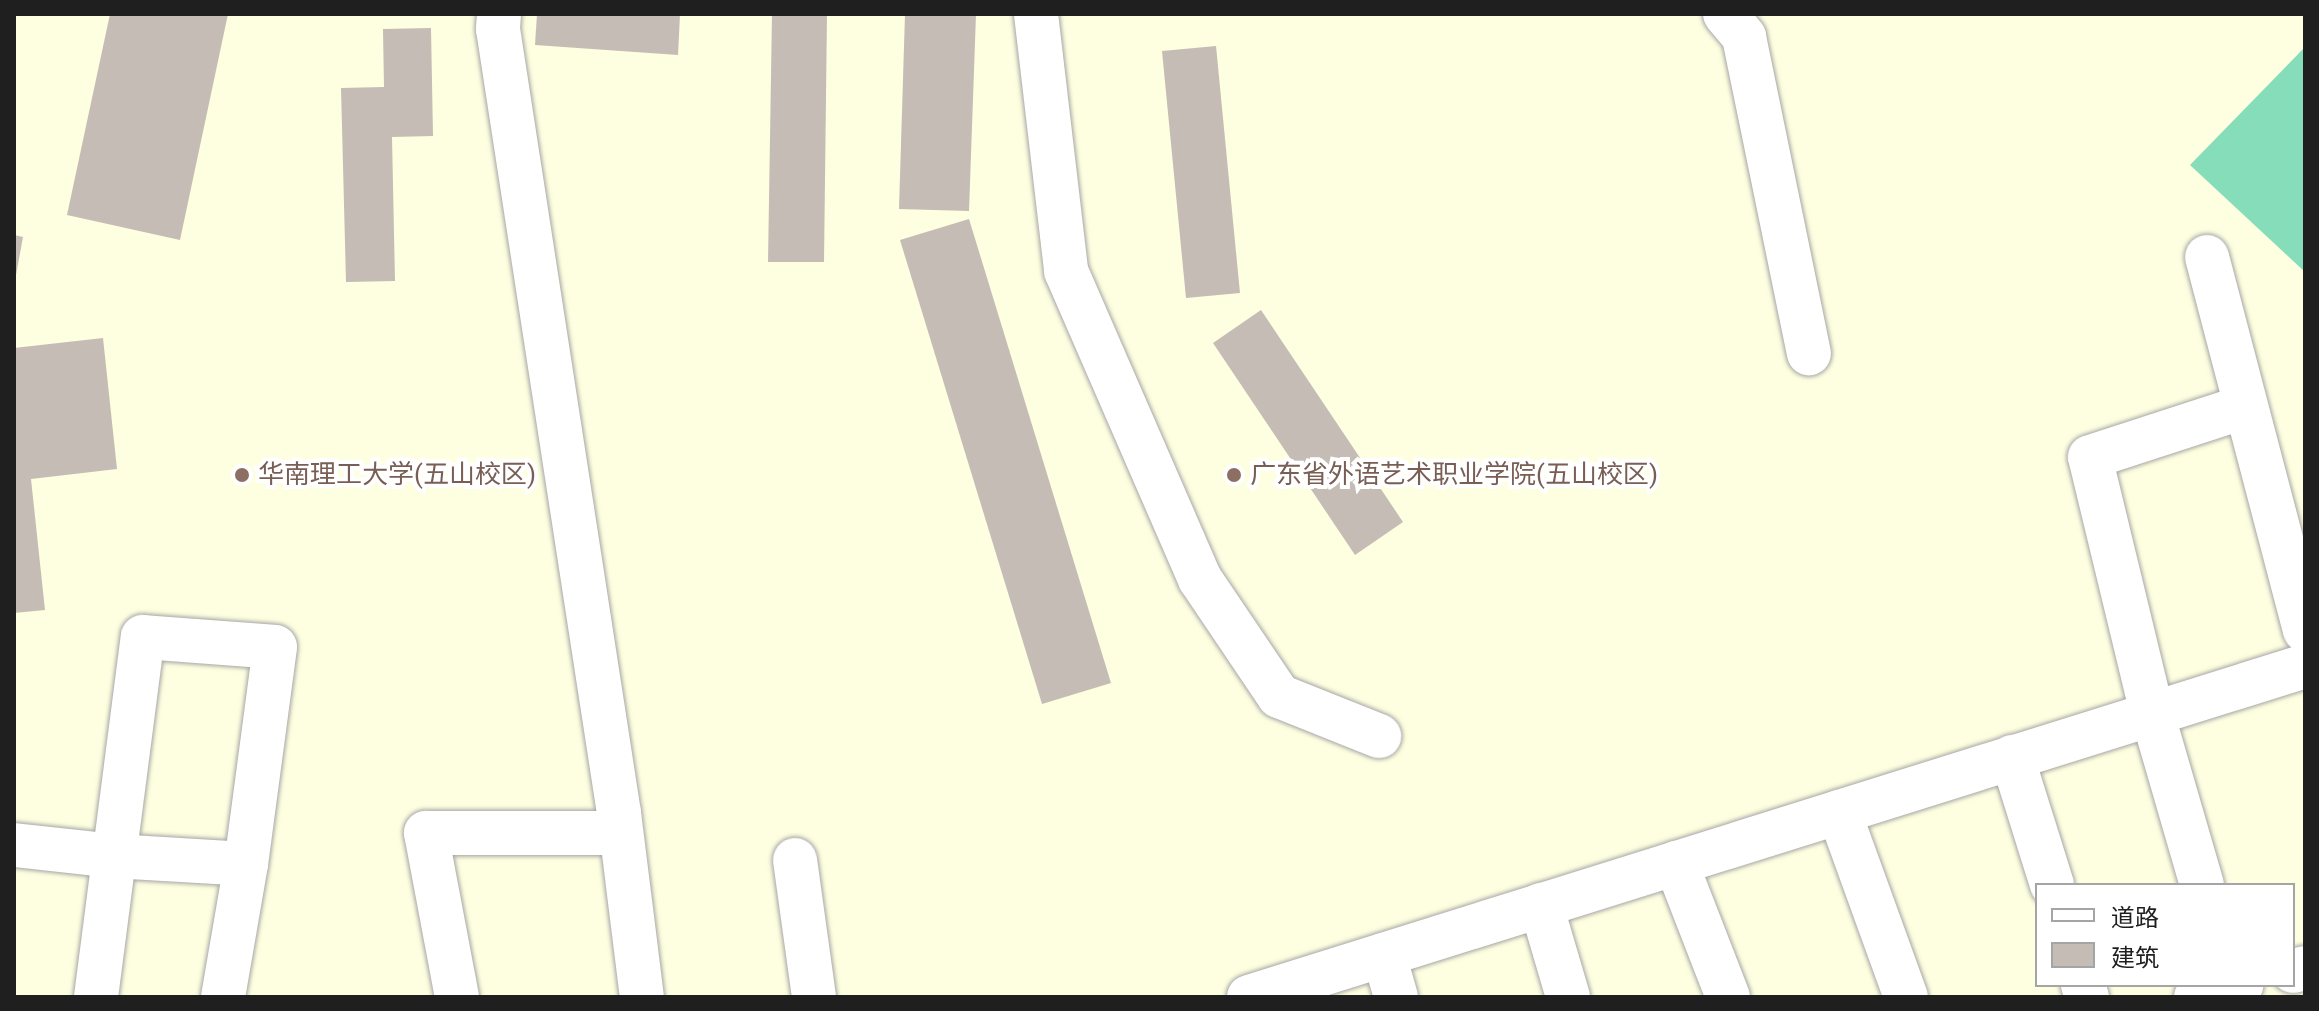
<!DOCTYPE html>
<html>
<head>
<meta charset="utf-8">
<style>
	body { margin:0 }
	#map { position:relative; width:2319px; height:1011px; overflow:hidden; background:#f0ece5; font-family:Roboto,"Noto Sans SC",sans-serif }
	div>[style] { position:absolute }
	.education>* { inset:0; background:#fefee0 }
	.pitch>* { inset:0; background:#85ddb9 }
	.building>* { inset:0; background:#c4bcb5 }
	.roads { filter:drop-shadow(0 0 2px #a6a6a6) drop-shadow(0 0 2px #a6a6a6) }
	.street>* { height:44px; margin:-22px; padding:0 22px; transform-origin:22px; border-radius:22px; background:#fff }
	.dots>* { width:22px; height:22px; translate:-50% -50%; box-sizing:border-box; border:4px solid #fff; border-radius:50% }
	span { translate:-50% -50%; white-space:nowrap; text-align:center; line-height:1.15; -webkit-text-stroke:8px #fff; paint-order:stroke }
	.education-label { font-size:26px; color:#785e54 }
	.left { translate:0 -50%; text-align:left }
	.frame { position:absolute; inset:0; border:16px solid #1f1f1f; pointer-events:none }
	.legend { position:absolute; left:2035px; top:883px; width:260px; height:104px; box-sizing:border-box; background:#fff; border:2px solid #a5a5a5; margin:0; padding:10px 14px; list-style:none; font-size:24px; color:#1f1f1f }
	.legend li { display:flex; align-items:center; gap:16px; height:40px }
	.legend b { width:40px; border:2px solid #a5a5a5 }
</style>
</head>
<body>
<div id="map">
	<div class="education">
		<div style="clip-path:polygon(evenodd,14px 14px,2305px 14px,2305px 997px,14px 997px,14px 14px,2037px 885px,2293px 885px,2293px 985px,2037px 985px,2037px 885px)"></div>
	</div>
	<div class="pitch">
		<div style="clip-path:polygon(2305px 47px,2305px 272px,2190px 165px)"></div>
	</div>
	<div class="building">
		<div style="clip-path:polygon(110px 14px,228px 14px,180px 240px,67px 215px)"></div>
		<div style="clip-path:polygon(537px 14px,680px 14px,678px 55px,535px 45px)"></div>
		<div style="clip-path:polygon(772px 14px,827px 14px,824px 262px,768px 262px)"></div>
		<div style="clip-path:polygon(905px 14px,976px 14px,969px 211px,899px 209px)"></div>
		<div style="clip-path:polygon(431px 28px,433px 136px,392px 137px,395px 281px,346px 282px,341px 88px,384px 87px,383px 29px)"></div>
		<div style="clip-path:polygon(1216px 46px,1240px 293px,1186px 298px,1162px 51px)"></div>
		<div style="clip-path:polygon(969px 219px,1111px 683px,1042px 704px,900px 240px)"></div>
		<div style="clip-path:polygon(14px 235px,23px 237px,16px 275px,14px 275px)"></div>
		<div style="clip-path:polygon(1261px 310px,1403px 522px,1355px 555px,1213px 343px)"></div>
		<div style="clip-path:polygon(103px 338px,117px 469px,31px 479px,45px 610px,14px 613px,14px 348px)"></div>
	</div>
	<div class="roads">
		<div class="street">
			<div style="left:499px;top:14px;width:15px;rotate:94deg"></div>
			<div style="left:498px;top:29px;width:793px;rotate:81.23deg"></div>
			<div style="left:619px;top:813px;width:185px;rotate:82.9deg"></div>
			<div style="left:1036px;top:14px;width:259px;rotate:83.3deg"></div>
			<div style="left:1066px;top:271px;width:336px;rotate:66.5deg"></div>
			<div style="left:1200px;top:579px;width:141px;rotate:56deg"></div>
			<div style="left:1279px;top:696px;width:108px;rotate:21.8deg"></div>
			<div style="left:1725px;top:14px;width:30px;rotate:50deg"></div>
			<div style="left:1744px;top:37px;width:323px;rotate:78.4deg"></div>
			<div style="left:2207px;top:257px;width:386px;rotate:75.3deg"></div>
			<div style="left:2012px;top:757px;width:134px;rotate:72.6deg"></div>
			<div style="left:1839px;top:812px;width:197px;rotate:70.1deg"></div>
			<div style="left:14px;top:845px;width:100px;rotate:6.3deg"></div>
			<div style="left:113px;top:856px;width:133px;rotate:3.4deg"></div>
			<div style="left:795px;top:860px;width:138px;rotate:82.1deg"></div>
			<div style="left:1676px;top:863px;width:144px;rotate:68.8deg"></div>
			<div style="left:2202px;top:885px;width:179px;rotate:-106.2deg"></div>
			<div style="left:2152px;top:713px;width:263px;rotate:-103.6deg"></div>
			<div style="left:2090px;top:457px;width:162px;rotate:-18deg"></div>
			<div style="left:1541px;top:905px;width:96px;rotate:73.6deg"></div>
			<div style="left:1384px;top:955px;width:44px;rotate:74.1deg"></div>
			<div style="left:2293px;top:971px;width:12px;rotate:-14deg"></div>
			<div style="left:2083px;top:985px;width:13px;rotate:72deg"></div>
			<div style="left:96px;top:997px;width:363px;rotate:-82.6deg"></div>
			<div style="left:143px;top:637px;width:132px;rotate:4.3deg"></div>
			<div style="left:275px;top:647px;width:219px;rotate:97.6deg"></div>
			<div style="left:246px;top:864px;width:135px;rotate:99.8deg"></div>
			<div style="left:457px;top:997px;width:167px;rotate:-100.7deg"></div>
			<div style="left:426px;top:833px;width:195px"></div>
			<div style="left:1249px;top:997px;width:1107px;rotate:-17.4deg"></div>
			<div style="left:2196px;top:997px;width:47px;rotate:-14.9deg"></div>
		</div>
	</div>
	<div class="dots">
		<div style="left:242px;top:475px;background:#8d6e63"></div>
		<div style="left:1234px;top:475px;background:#8d6e63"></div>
	</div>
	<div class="education-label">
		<span class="left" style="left:258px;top:475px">华南理工大学(五山校区)</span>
		<span class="left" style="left:1250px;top:475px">广东省外语艺术职业学院(五山校区)</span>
	</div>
	<div class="frame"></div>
	<ul class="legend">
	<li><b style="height:10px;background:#fff"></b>道路</li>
	<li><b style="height:22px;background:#c4bcb5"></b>建筑</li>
	</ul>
</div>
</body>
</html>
